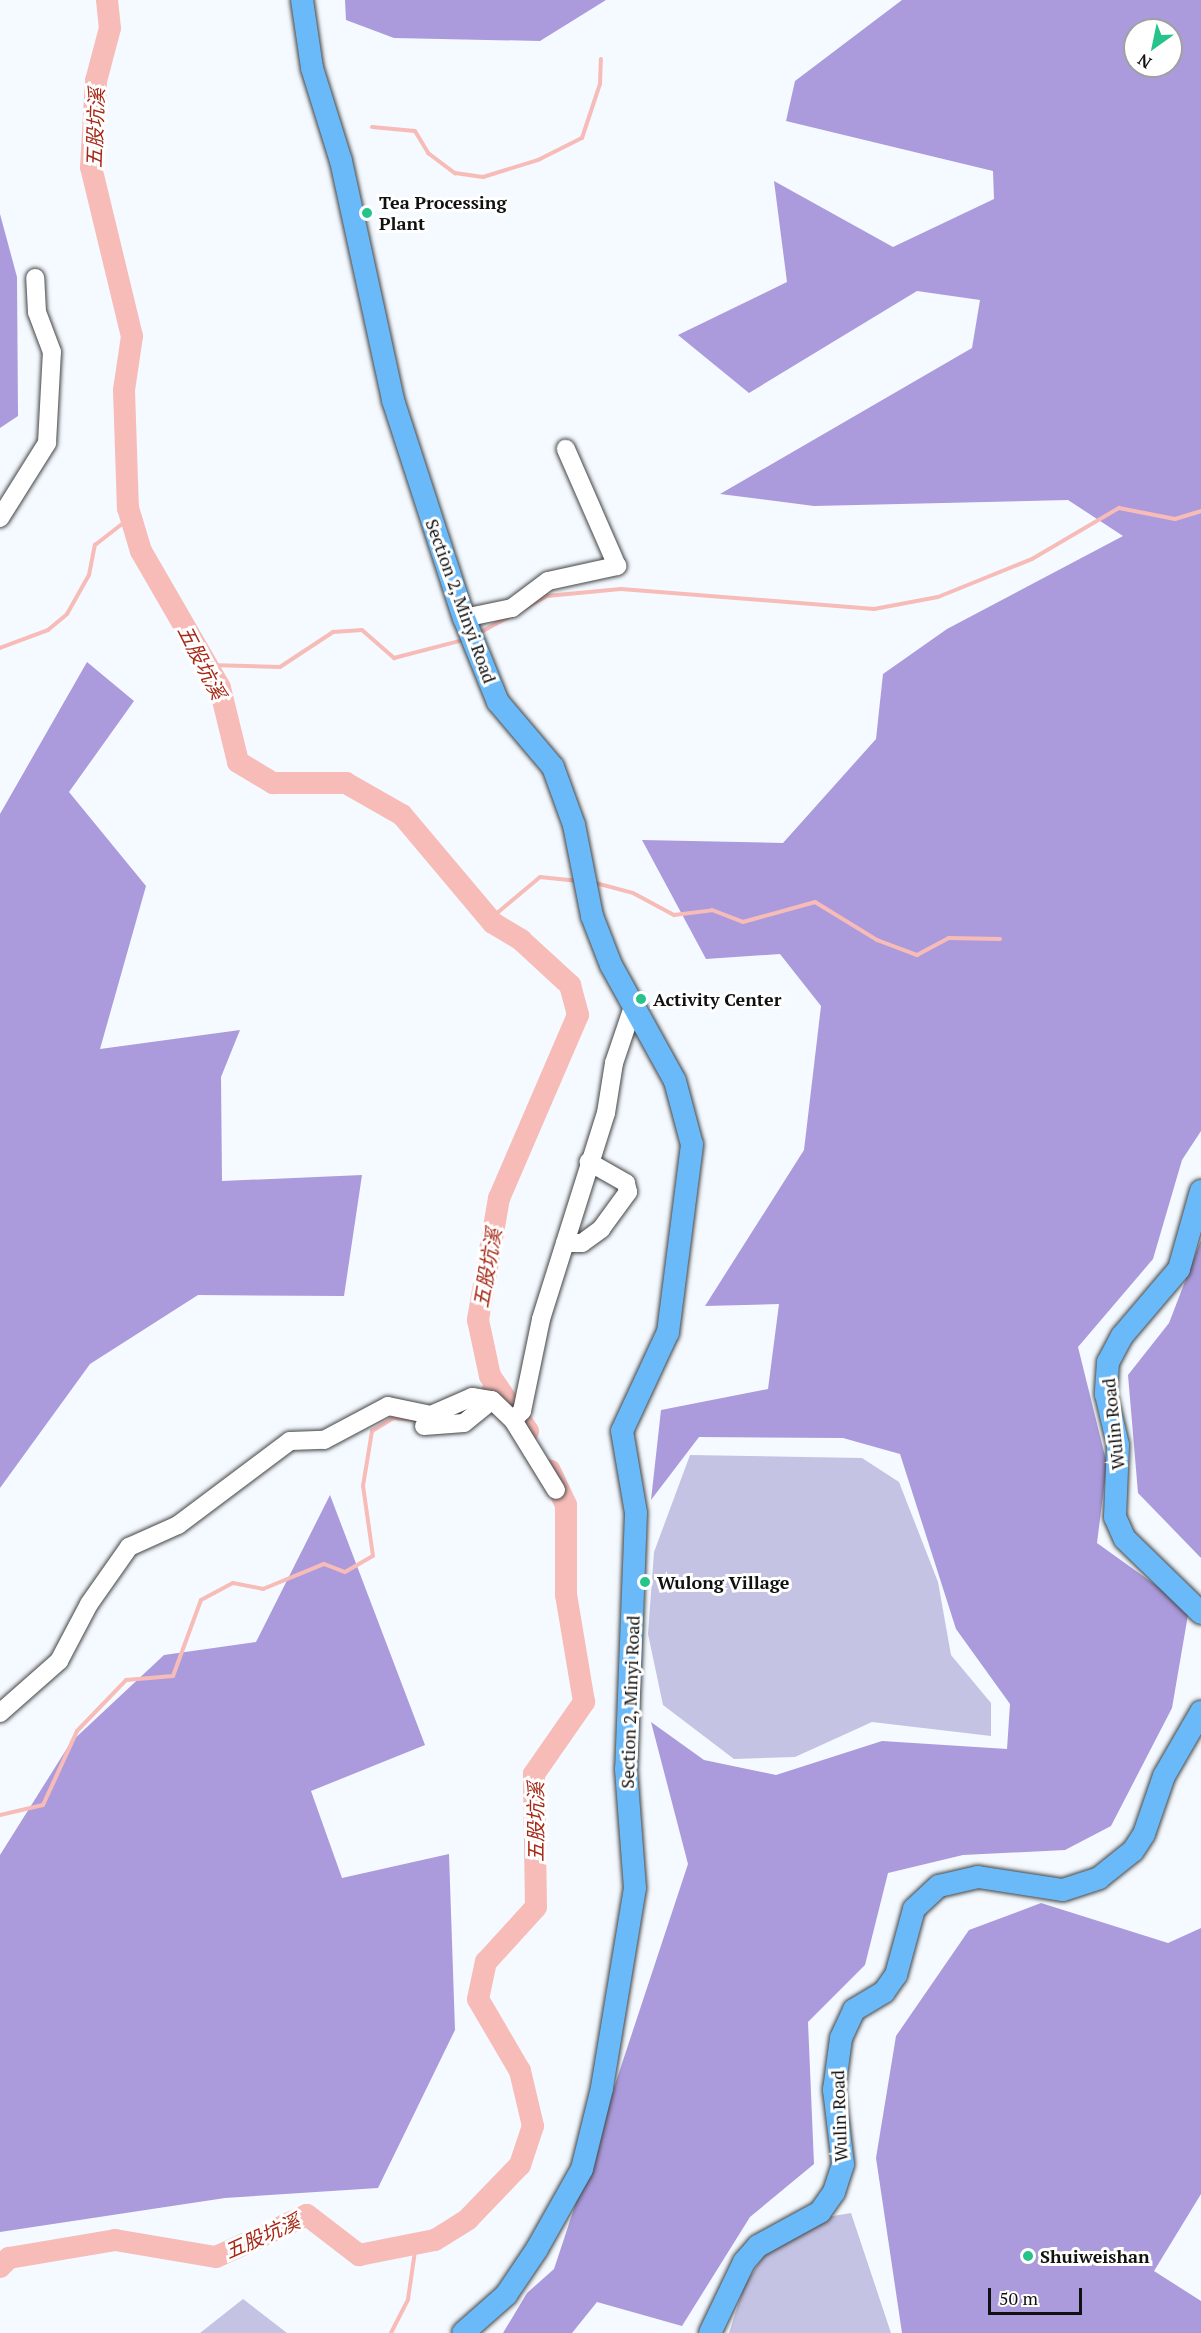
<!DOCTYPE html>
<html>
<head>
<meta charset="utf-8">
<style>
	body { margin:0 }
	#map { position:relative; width:1201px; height:2333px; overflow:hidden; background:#f4faff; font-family:"PT Serif","Noto Sans TC",serif }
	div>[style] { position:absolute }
	.forest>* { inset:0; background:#ab9bdc }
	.cemetery>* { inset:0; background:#c4c3e3 }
	.stream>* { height:4px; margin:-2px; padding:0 2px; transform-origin:2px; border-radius:2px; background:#f7bcb8 }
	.river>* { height:22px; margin:-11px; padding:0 11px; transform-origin:11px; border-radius:11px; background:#f7bcb8 }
	.roads { filter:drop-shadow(0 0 2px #444) drop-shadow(0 0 2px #444) }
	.minor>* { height:18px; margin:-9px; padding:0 9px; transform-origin:9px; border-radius:9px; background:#fff }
	.major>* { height:22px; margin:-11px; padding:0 11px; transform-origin:11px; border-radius:11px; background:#6ab9f9 }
	.dots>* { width:16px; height:16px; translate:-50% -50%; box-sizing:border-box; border:3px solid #fff; border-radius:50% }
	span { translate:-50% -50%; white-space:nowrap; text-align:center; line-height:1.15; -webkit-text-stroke:6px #fff; paint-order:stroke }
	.poi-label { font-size:18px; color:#111; font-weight:700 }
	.left { translate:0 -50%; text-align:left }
	.street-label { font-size:18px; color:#111 }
	.water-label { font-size:20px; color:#a62917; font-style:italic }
	.north { position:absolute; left:1123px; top:18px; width:60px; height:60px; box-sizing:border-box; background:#fff; border:2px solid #a0a0a0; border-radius:50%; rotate:213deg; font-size:16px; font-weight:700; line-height:24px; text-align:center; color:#111 }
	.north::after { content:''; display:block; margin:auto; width:21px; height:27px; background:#26c48b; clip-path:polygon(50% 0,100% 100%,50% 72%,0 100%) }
	.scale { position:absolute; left:988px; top:2288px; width:94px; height:27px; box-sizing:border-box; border:3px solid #111; border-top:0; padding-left:8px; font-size:18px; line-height:21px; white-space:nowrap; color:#111; -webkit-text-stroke:4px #fff; paint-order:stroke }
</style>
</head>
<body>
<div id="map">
	<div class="forest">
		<div style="clip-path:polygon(345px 0,606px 0,540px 41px,394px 38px,346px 20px)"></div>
		<div style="clip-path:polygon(evenodd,902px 0,1201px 0,1201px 1131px,1182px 1160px,1153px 1259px,1078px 1347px,1107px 1464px,1097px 1543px,1189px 1609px,1172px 1708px,1111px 1826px,1065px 1850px,963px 1855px,888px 1873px,865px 1965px,808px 2022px,814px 2164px,750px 2217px,682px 2326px,597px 2302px,572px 2333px,503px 2333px,527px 2293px,554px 2269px,688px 1864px,651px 1722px,704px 1760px,776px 1775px,882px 1741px,1007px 1749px,1010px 1704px,956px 1629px,900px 1454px,843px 1438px,699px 1437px,651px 1500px,661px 1410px,768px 1389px,779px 1304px,705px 1306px,804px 1150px,821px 1006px,780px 954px,706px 959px,642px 840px,783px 843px,876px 739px,883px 674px,947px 629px,1123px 536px,1068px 500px,814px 506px,720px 494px,972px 348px,980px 300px,917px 291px,749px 393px,678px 335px,787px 282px,774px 181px,893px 247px,994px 199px,993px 171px,786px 121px,795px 81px,902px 0,1135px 30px,1171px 30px,1171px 66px,1135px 66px,1135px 30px)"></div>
		<div style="clip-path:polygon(0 214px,17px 277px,18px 416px,0 428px)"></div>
		<div style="clip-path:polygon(87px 662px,134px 701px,69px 792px,146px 886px,100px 1049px,240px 1030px,221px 1077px,222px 1181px,362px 1175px,344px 1296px,198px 1295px,90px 1364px,0 1488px,0 814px)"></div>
		<div style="clip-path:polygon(1201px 1240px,1201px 1558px,1138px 1493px,1128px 1375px,1169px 1323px)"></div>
		<div style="clip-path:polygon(330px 1495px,425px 1745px,311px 1791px,342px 1878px,449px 1854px,455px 2030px,378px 2188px,225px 2198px,0 2232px,0 1855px,71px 1742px,164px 1655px,256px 1642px)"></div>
		<div style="clip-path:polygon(1041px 1903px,1168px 1943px,1201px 1928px,1201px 2194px,1154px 2271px,1201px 2301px,1201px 2333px,902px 2333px,876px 2158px,896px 2036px,969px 1930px)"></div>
	</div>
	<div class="cemetery">
		<div style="clip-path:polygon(690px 1455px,862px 1458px,899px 1482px,938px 1582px,951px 1655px,991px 1703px,991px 1736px,872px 1722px,795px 1757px,734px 1759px,663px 1705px,648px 1634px,654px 1552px)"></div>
		<div style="clip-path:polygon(851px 2213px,891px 2333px,729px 2333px,744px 2286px,776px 2237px,815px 2219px)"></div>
		<div style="clip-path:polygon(243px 2299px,287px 2333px,200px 2333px)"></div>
	</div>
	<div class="stream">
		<div style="left:372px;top:127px;width:43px;rotate:5.3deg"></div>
		<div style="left:415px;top:131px;width:26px;rotate:59deg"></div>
		<div style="left:428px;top:153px;width:34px;rotate:37deg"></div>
		<div style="left:455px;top:173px;width:28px;rotate:8deg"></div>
		<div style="left:483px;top:177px;width:58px;rotate:-17.2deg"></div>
		<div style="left:538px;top:160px;width:49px;rotate:-26.6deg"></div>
		<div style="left:582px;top:138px;width:57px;rotate:-71.6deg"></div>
		<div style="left:600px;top:84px;width:25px;rotate:-88deg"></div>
		<div style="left:479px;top:633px;width:77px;rotate:-28.6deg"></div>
		<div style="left:547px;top:596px;width:74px;rotate:-5.4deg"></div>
		<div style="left:621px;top:589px;width:254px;rotate:4.5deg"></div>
		<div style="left:874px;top:609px;width:65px;rotate:-10.6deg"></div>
		<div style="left:938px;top:597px;width:101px;rotate:-22deg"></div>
		<div style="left:1032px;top:559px;width:101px;rotate:-30.4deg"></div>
		<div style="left:1119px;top:508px;width:57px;rotate:11.1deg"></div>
		<div style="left:1175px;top:519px;width:27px;rotate:-17deg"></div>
		<div style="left:0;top:648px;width:51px;rotate:-20.6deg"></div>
		<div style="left:48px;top:630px;width:25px;rotate:-40deg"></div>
		<div style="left:67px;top:614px;width:45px;rotate:-60.6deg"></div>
		<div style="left:89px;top:575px;width:31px;rotate:-79deg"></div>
		<div style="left:95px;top:545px;width:46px;rotate:-37.9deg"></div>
		<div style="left:208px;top:665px;width:72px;rotate:1.6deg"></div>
		<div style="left:280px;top:667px;width:64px;rotate:-33.4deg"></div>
		<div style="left:333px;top:632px;width:29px;rotate:-4deg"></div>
		<div style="left:362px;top:630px;width:43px;rotate:41.2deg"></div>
		<div style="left:394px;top:658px;width:71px;rotate:-14.6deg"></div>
		<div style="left:592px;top:882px;width:42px;rotate:15deg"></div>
		<div style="left:633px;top:893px;width:47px;rotate:28.2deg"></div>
		<div style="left:674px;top:915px;width:38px;rotate:-7deg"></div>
		<div style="left:712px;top:910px;width:33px;rotate:21deg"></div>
		<div style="left:743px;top:922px;width:75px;rotate:-15.5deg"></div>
		<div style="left:815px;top:902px;width:73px;rotate:31.5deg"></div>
		<div style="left:877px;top:940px;width:43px;rotate:20.6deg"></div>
		<div style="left:917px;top:955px;width:36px;rotate:-28deg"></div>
		<div style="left:949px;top:938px;width:51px;rotate:1.1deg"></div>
		<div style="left:490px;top:919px;width:65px;rotate:-40deg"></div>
		<div style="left:540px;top:877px;width:36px;rotate:6deg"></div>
		<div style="left:481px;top:1394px;width:20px;rotate:-63deg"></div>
		<div style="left:0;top:1815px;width:44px;rotate:-13.1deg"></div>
		<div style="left:43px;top:1805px;width:81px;rotate:-65.3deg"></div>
		<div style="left:77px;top:1731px;width:71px;rotate:-46.1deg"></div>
		<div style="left:126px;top:1680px;width:47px;rotate:-4.9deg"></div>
		<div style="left:173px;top:1676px;width:81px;rotate:-69.8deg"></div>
		<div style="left:201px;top:1600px;width:36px;rotate:-28deg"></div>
		<div style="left:233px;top:1583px;width:31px;rotate:11deg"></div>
		<div style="left:263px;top:1589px;width:66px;rotate:-22.3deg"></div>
		<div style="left:324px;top:1564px;width:22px;rotate:21deg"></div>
		<div style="left:345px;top:1572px;width:32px;rotate:-30deg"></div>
		<div style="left:373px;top:1556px;width:71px;rotate:-98.1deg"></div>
		<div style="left:363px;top:1486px;width:56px;rotate:-80.7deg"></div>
		<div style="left:372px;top:1431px;width:26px;rotate:-31deg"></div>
		<div style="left:394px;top:1418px;width:19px;rotate:6deg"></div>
		<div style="left:391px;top:2333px;width:38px;rotate:-63deg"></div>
		<div style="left:408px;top:2299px;width:56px;rotate:-81.7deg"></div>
	</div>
	<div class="river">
		<div style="left:107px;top:0;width:28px;rotate:84deg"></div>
		<div style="left:110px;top:28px;width:55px;rotate:104.8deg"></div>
		<div style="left:96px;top:81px;width:86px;rotate:93.3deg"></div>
		<div style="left:91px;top:167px;width:174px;rotate:76.4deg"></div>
		<div style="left:132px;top:336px;width:55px;rotate:98.4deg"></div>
		<div style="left:124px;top:390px;width:118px;rotate:88.1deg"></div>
		<div style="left:128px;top:508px;width:45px;rotate:73.2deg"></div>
		<div style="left:141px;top:551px;width:158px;rotate:60deg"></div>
		<div style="left:220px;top:688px;width:76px;rotate:76.3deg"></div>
		<div style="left:238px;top:762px;width:41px;rotate:31deg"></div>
		<div style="left:273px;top:783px;width:73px"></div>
		<div style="left:346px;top:783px;width:64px;rotate:29.7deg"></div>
		<div style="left:402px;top:815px;width:141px;rotate:49.9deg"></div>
		<div style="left:493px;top:923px;width:33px;rotate:31deg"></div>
		<div style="left:521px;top:940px;width:67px;rotate:42.6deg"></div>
		<div style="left:570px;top:985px;width:31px;rotate:75deg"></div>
		<div style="left:578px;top:1015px;width:199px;rotate:113.3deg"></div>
		<div style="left:499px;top:1198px;width:124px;rotate:99.8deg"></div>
		<div style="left:478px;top:1320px;width:57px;rotate:77.9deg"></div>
		<div style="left:490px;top:1376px;width:67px;rotate:55.4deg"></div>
		<div style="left:0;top:2267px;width:13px;rotate:-45deg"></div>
		<div style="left:9px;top:2258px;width:108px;rotate:-9.6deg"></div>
		<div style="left:115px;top:2240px;width:102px;rotate:9.6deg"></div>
		<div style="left:216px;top:2257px;width:100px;rotate:-24.8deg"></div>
		<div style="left:307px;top:2215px;width:66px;rotate:37.6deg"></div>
		<div style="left:359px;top:2255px;width:77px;rotate:-11.2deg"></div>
		<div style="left:435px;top:2240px;width:39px;rotate:-32deg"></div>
		<div style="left:468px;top:2219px;width:75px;rotate:-46.1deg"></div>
		<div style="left:520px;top:2165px;width:41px;rotate:-71.6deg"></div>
		<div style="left:533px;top:2126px;width:57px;rotate:-103.3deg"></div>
		<div style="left:520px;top:2071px;width:83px;rotate:-120.3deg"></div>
		<div style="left:478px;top:1999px;width:38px;rotate:-78deg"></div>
		<div style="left:486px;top:1962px;width:74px;rotate:-47.7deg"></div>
		<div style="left:536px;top:1907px;width:133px;rotate:-90.9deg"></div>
		<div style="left:534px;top:1774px;width:88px;rotate:-55.2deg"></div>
		<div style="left:584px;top:1702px;width:109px;rotate:-99.5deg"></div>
		<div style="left:566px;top:1595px;width:90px;rotate:-90deg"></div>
		<div style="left:566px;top:1505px;width:38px;rotate:-115deg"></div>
	</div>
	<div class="roads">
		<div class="minor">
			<div style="left:0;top:518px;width:89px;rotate:-57.9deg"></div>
			<div style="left:47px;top:443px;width:91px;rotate:-86.9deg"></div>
			<div style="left:52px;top:352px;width:43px;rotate:-110.6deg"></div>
			<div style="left:37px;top:312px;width:34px;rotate:-93deg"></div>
			<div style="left:464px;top:618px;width:49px;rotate:-11.8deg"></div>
			<div style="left:512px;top:608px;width:45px;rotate:-36.9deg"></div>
			<div style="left:548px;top:581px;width:71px;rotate:-12.3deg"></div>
			<div style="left:617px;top:566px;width:128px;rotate:-113.6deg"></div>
			<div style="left:565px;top:1243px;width:17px"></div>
			<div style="left:582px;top:1243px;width:24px;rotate:-36deg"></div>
			<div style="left:601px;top:1229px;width:46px;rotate:-53.9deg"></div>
			<div style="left:628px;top:1192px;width:9px;rotate:-103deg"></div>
			<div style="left:626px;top:1183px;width:43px;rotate:-150.4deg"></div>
			<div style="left:513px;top:1420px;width:13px;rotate:-45deg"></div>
			<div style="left:522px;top:1411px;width:94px;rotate:-78.3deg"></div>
			<div style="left:541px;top:1319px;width:216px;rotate:-72.5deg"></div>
			<div style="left:606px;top:1113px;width:51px;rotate:-80.9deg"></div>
			<div style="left:614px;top:1063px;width:59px;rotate:-71.3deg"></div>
			<div style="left:424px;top:1426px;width:40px;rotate:-4.3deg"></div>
			<div style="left:464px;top:1423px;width:36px;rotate:-39deg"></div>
			<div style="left:0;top:1713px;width:79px;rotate:-41.4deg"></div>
			<div style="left:59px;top:1661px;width:64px;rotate:-62.2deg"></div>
			<div style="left:89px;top:1604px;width:70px;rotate:-54.9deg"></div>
			<div style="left:129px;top:1547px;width:54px;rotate:-24.2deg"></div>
			<div style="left:178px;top:1525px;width:140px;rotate:-36.9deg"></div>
			<div style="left:290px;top:1441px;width:34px;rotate:-2deg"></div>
			<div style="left:324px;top:1440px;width:72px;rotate:-28deg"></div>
			<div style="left:388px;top:1406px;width:44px;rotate:11.8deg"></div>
			<div style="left:431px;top:1415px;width:45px;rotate:-23.7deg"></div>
			<div style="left:472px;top:1397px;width:20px;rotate:9deg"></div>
			<div style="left:492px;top:1400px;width:29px;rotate:44deg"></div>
			<div style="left:513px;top:1420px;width:82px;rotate:58.4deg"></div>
		</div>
		<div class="major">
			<div style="left:302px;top:0;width:69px;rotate:81.6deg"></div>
			<div style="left:312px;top:68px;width:97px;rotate:72.7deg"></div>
			<div style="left:341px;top:161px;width:245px;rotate:77.7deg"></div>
			<div style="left:393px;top:400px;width:229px;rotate:72deg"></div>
			<div style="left:464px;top:618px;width:91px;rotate:68deg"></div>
			<div style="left:498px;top:702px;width:85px;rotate:49.8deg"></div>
			<div style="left:553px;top:767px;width:62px;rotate:70.1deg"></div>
			<div style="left:574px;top:825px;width:93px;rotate:78.8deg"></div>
			<div style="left:592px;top:916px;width:53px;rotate:68.8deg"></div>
			<div style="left:611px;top:965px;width:132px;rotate:61.1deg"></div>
			<div style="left:675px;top:1081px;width:66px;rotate:75.1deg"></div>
			<div style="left:692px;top:1145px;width:189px;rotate:97.3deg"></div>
			<div style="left:668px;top:1332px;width:109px;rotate:114.9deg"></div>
			<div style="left:622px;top:1431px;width:83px;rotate:80.3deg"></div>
			<div style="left:636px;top:1513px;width:256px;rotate:92.2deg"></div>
			<div style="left:626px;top:1769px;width:119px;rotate:85.7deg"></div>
			<div style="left:635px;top:1888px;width:203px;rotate:99.4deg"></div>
			<div style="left:602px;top:2088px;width:83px;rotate:103.9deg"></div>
			<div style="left:582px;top:2169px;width:92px;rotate:119.4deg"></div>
			<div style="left:537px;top:2249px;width:55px;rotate:124deg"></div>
			<div style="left:506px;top:2295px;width:57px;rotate:138.5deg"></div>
			<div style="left:1201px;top:1191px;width:81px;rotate:105.8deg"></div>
			<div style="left:1179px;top:1269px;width:88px;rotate:130.4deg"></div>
			<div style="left:1122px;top:1336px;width:30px;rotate:118deg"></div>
			<div style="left:1108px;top:1362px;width:32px;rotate:94deg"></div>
			<div style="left:1106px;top:1394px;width:52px;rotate:76.8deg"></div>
			<div style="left:1118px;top:1445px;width:72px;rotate:92.4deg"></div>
			<div style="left:1115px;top:1517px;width:24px;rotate:66deg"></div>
			<div style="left:1125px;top:1539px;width:106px;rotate:44.2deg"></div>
			<div style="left:710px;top:2333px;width:79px;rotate:-64.4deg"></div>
			<div style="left:744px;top:2262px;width:21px;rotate:-49deg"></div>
			<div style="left:758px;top:2246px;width:71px;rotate:-28.7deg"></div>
			<div style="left:820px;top:2212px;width:24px;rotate:-55deg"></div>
			<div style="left:834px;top:2192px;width:29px;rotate:-72deg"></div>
			<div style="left:843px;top:2164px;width:75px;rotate:-96.9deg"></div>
			<div style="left:834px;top:2090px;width:52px;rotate:-82.3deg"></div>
			<div style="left:841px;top:2038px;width:31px;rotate:-65deg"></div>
			<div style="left:854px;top:2010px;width:35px;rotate:-31deg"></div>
			<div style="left:884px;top:1992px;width:21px;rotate:-55deg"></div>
			<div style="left:896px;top:1975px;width:68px;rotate:-74.7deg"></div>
			<div style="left:914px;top:1909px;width:34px;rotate:-43deg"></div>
			<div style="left:939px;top:1886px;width:40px;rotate:-13deg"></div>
			<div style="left:978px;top:1877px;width:86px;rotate:8.7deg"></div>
			<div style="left:1063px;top:1890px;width:38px;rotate:-18deg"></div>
			<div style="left:1099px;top:1878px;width:43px;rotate:-38.5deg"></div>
			<div style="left:1133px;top:1851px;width:20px;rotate:-57deg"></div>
			<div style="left:1144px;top:1834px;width:61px;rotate:-71deg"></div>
			<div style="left:1164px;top:1776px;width:74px;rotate:-60deg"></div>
		</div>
	</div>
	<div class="dots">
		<div style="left:367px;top:213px;background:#26c48b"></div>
		<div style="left:641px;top:999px;background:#26c48b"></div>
		<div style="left:645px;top:1582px;background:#26c48b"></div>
		<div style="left:1028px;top:2256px;background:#26c48b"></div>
	</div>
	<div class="poi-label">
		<span class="left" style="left:379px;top:213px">Tea Processing<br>Plant</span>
		<span class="left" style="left:653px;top:999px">Activity Center</span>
		<span class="left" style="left:657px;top:1582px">Wulong Village</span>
		<span class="left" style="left:1040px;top:2256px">Shuiweishan</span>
	</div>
	<div class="street-label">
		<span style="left:461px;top:601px;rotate:70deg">Section 2, Minyi Road</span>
		<span style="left:1113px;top:1424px;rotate:-96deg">Wulin Road</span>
		<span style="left:630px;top:1702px;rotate:-88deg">Section 2, Minyi Road</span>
		<span style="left:839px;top:2116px;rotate:-92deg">Wulin Road</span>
	</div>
	<div class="water-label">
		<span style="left:95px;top:128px;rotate:-88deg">五股坑溪</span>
		<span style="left:202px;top:662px;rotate:63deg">五股坑溪</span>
		<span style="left:487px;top:1268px;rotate:-80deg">五股坑溪</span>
		<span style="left:535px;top:1822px;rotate:-90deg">五股坑溪</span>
		<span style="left:262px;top:2236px;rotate:-24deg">五股坑溪</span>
	</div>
	<div class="north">N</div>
	<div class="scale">50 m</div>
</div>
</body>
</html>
